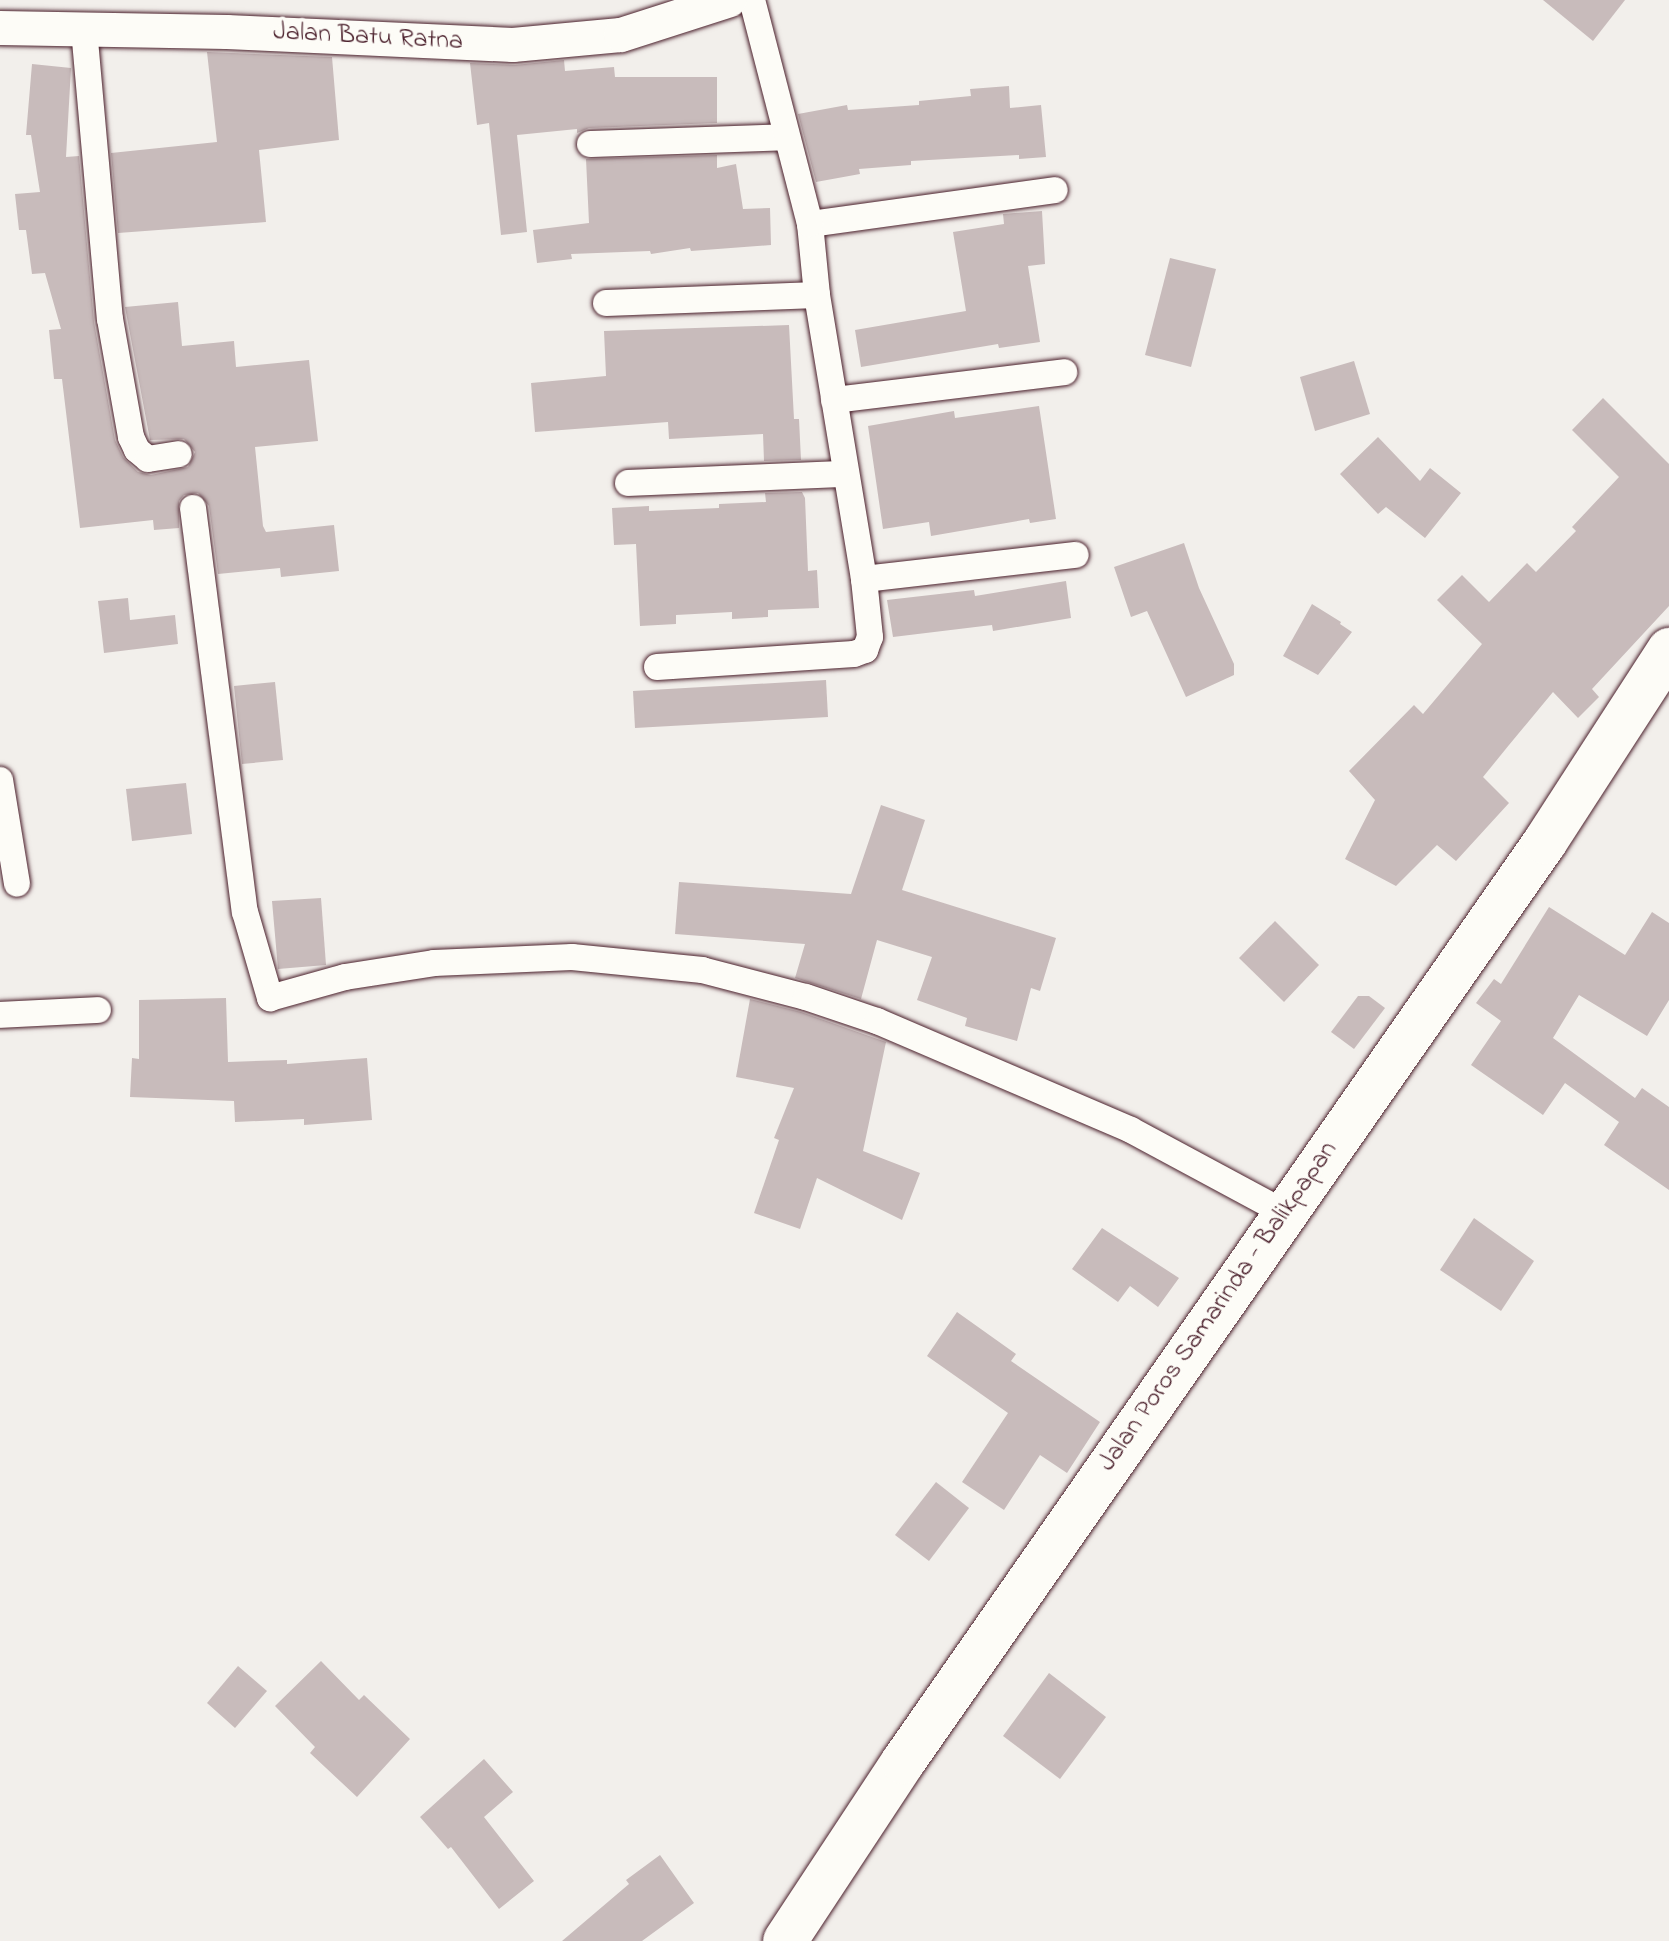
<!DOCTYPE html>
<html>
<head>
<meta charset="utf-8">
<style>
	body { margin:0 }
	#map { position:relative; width:1669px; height:1941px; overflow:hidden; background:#f2efeb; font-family:"Indie Flower",sans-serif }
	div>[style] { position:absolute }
	.building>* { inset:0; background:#c8bbbb }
	.roads { filter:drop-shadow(0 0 2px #4a1f2b) drop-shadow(0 0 2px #4a1f2b) }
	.minor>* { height:26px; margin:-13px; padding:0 13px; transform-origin:13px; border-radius:13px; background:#fdfcf7 }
	.tertiary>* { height:34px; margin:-17px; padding:0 17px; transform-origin:17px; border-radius:17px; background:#fdfcf7 }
	.trunk>* { height:44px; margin:-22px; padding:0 22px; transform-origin:22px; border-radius:22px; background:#fdfcf7 }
	span { translate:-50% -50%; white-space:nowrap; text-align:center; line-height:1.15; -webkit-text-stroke:7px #fdfcf7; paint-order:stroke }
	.street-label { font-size:26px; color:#4a1f2b }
</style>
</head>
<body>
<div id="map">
	<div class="building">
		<div style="clip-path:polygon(1543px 0,1625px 0,1593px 41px)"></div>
		<div style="clip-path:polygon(207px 52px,332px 57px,339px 140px,259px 150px,266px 222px,118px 233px,111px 153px,217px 142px)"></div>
		<div style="clip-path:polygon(564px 60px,565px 71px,614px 67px,615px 77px,717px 77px,717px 123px,589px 128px,577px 133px,577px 129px,517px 135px,527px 232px,501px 235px,489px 123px,477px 125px,470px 63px,515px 65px)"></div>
		<div style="clip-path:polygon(32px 64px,71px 68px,66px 157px,79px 156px,94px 322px,115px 440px,123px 457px,138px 472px,151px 475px,188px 467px,195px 452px,184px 439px,150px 440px,125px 307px,178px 302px,182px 346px,234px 341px,236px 367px,309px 360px,318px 441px,255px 447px,263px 526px,266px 532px,334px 525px,339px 571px,281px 577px,280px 568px,218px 574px,209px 506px,198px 493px,184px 495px,179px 501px,179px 528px,154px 530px,153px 520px,80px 528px,62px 379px,54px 379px,49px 330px,61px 329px,45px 273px,32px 274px,26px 230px,19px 230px,15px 194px,40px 192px,31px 135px,26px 135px)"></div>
		<div style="clip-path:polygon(1009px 86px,1010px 108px,1041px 105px,1046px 157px,1019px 159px,1019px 155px,911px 161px,911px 165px,859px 169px,860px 174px,816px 182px,798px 114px,847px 105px,848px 110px,919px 105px,919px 101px,971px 96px,970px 89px)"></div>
		<div style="clip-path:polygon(717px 155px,717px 168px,736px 164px,743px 209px,770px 208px,771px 245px,691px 251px,690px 248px,651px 254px,650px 251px,571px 254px,572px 259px,537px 263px,533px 230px,589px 223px,586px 159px)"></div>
		<div style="clip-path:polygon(1042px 211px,1045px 264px,1028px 266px,1040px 342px,999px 348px,998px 344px,861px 367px,855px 330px,966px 311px,953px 232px,1004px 224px,1003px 214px)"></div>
		<div style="clip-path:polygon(1170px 258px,1216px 269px,1191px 367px,1145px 355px)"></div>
		<div style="clip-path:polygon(789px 325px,794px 419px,799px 419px,801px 460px,764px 461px,763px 434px,669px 439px,668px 422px,535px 432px,531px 383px,606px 376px,604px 331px)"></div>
		<div style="clip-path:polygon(1354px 361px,1370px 414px,1315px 431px,1300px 377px)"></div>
		<div style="clip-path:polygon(1603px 398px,1669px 464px,1669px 606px,1592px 689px,1599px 697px,1578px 718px,1553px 692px,1509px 745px,1483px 777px,1509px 803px,1456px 861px,1437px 845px,1396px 886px,1345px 859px,1375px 800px,1349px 771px,1414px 705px,1423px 714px,1482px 644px,1437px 600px,1462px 575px,1489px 602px,1527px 563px,1536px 572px,1576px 531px,1572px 527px,1619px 477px,1572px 430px)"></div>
		<div style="clip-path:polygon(1039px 406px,1056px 519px,1030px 523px,1029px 519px,931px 536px,929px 522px,883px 529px,868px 426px,954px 411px,955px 418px)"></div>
		<div style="clip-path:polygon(1378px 437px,1420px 481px,1430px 468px,1461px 493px,1425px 538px,1386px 507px,1378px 514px,1340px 474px)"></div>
		<div style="clip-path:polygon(802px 492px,805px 498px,808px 571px,817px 570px,819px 608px,768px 610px,768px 617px,732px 619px,732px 612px,676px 615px,676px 624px,640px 626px,636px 544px,614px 545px,612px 508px,649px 506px,649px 511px,719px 508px,719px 504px,766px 502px,765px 493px)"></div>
		<div style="clip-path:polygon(1184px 543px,1199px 588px,1234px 664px,1234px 675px,1186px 697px,1147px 611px,1131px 617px,1114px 567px)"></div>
		<div style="clip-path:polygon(1066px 581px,1071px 618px,993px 631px,992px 625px,893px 637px,887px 600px,974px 590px,975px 596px)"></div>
		<div style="clip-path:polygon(128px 598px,130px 620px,175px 615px,178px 644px,104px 653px,98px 601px)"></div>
		<div style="clip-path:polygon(1312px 604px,1341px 622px,1340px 624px,1352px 632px,1318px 675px,1283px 656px)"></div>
		<div style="clip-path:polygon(826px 680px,828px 717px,635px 728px,633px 691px)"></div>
		<div style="clip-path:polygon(275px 682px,283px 760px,242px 764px,234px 686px)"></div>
		<div style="clip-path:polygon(186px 783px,192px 834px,132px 841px,126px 789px)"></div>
		<div style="clip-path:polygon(881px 805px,925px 820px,902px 890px,1056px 938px,1040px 991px,1031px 988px,1017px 1041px,965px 1026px,967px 1018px,917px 1000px,932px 957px,877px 940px,861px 999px,795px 978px,805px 944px,675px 934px,679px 882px,851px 894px)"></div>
		<div style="clip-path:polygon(321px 898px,326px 965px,278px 969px,272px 901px)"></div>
		<div style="clip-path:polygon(1549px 907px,1625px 955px,1652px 912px,1669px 923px,1669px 1000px,1647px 1036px,1579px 995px,1553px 1038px,1635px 1098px,1642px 1088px,1669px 1107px,1669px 1190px,1604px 1145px,1619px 1122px,1565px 1083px,1543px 1115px,1471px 1065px,1501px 1021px,1476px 1003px,1494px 979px,1501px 984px)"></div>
		<div style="clip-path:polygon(1275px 921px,1319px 965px,1284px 1002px,1239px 958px)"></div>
		<div style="clip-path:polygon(1358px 996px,1369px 996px,1385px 1008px,1354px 1049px,1331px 1032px)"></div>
		<div style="clip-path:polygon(226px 998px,228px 1062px,287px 1060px,287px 1064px,367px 1058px,372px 1120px,304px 1125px,304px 1119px,235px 1122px,234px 1101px,130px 1097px,132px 1058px,139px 1059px,139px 1000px)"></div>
		<div style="clip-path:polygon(750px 999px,801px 1012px,886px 1042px,863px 1151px,920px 1173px,902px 1220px,817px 1178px,800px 1229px,754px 1213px,779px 1140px,774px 1138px,794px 1088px,736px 1077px)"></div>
		<div style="clip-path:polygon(1474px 1218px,1534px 1261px,1501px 1311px,1440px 1270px)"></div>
		<div style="clip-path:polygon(1102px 1228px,1179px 1278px,1158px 1307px,1130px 1286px,1118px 1302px,1072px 1269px)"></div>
		<div style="clip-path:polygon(957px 1312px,1016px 1354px,1011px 1361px,1100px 1422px,1067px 1473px,1040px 1455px,1004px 1510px,962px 1482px,1008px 1413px,927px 1356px)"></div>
		<div style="clip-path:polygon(936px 1482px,969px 1508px,929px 1561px,895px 1535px)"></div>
		<div style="clip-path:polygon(321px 1661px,359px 1700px,364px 1695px,410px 1739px,357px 1797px,310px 1753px,315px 1747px,275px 1706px)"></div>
		<div style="clip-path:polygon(238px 1666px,267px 1691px,235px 1728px,207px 1703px)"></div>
		<div style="clip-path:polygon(1049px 1673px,1106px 1717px,1060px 1779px,1003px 1736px)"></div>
		<div style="clip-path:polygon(484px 1759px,513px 1792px,484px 1817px,534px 1881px,499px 1909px,451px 1847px,448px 1849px,420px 1817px)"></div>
		<div style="clip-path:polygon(660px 1855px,694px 1903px,642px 1941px,562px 1941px,629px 1884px,626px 1880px)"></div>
	</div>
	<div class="roads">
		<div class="minor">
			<div style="left:84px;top:29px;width:291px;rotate:84.9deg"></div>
			<div style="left:110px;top:319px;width:120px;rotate:79.9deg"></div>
			<div style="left:131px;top:437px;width:14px;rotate:65deg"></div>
			<div style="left:137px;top:450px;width:14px;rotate:39deg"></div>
			<div style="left:148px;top:459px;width:31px;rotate:-9deg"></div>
			<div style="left:590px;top:144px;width:196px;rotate:-2deg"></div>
			<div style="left:810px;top:224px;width:247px;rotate:-7.9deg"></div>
			<div style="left:606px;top:303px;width:211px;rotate:-2.2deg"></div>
			<div style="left:834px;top:400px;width:232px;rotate:-6.9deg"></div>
			<div style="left:628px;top:483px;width:218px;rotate:-2.4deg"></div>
			<div style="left:193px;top:508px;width:407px;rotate:82.7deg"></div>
			<div style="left:245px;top:912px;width:90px;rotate:73.8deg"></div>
			<div style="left:270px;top:998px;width:78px;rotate:-15.6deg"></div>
			<div style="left:345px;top:977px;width:90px;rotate:-8.9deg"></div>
			<div style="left:434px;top:963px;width:138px;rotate:-2.5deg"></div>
			<div style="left:572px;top:957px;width:131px;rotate:5.7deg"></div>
			<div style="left:702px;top:970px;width:107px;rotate:14.6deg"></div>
			<div style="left:806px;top:997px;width:75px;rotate:18.7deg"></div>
			<div style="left:877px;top:1021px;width:276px;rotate:23.2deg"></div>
			<div style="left:1131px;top:1130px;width:175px;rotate:28.3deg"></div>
			<div style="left:864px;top:579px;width:213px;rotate:-6.5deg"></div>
			<div style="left:657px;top:667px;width:197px;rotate:-3.8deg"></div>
			<div style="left:854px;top:654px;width:12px;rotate:-20deg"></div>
			<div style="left:865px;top:650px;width:14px;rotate:-69deg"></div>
			<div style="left:870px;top:637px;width:58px;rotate:-95.9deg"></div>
			<div style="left:864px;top:579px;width:288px;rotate:-99.4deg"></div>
			<div style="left:817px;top:295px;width:71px;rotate:-95.6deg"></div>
			<div style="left:810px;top:224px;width:231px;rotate:-104.5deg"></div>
			<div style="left:0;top:780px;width:105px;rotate:80.7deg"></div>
			<div style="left:0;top:1015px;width:98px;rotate:-2.9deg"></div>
		</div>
		<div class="tertiary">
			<div style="left:0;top:28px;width:227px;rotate:1deg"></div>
			<div style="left:227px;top:32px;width:286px;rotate:2.6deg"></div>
			<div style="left:513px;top:45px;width:108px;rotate:-5.3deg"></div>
			<div style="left:621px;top:35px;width:114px;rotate:-17.8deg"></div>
		</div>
		<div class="trunk">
			<div style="left:785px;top:1941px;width:214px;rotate:-56.6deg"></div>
			<div style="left:903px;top:1762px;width:1122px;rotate:-55.09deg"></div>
			<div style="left:1545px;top:842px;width:229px;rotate:-57.1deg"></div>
		</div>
	</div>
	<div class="street-label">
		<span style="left:368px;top:38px;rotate:3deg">Jalan Batu Ratna</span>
		<span style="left:1219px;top:1307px;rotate:-55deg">Jalan Poros Samarinda - Balikpapan</span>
	</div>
</div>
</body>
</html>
